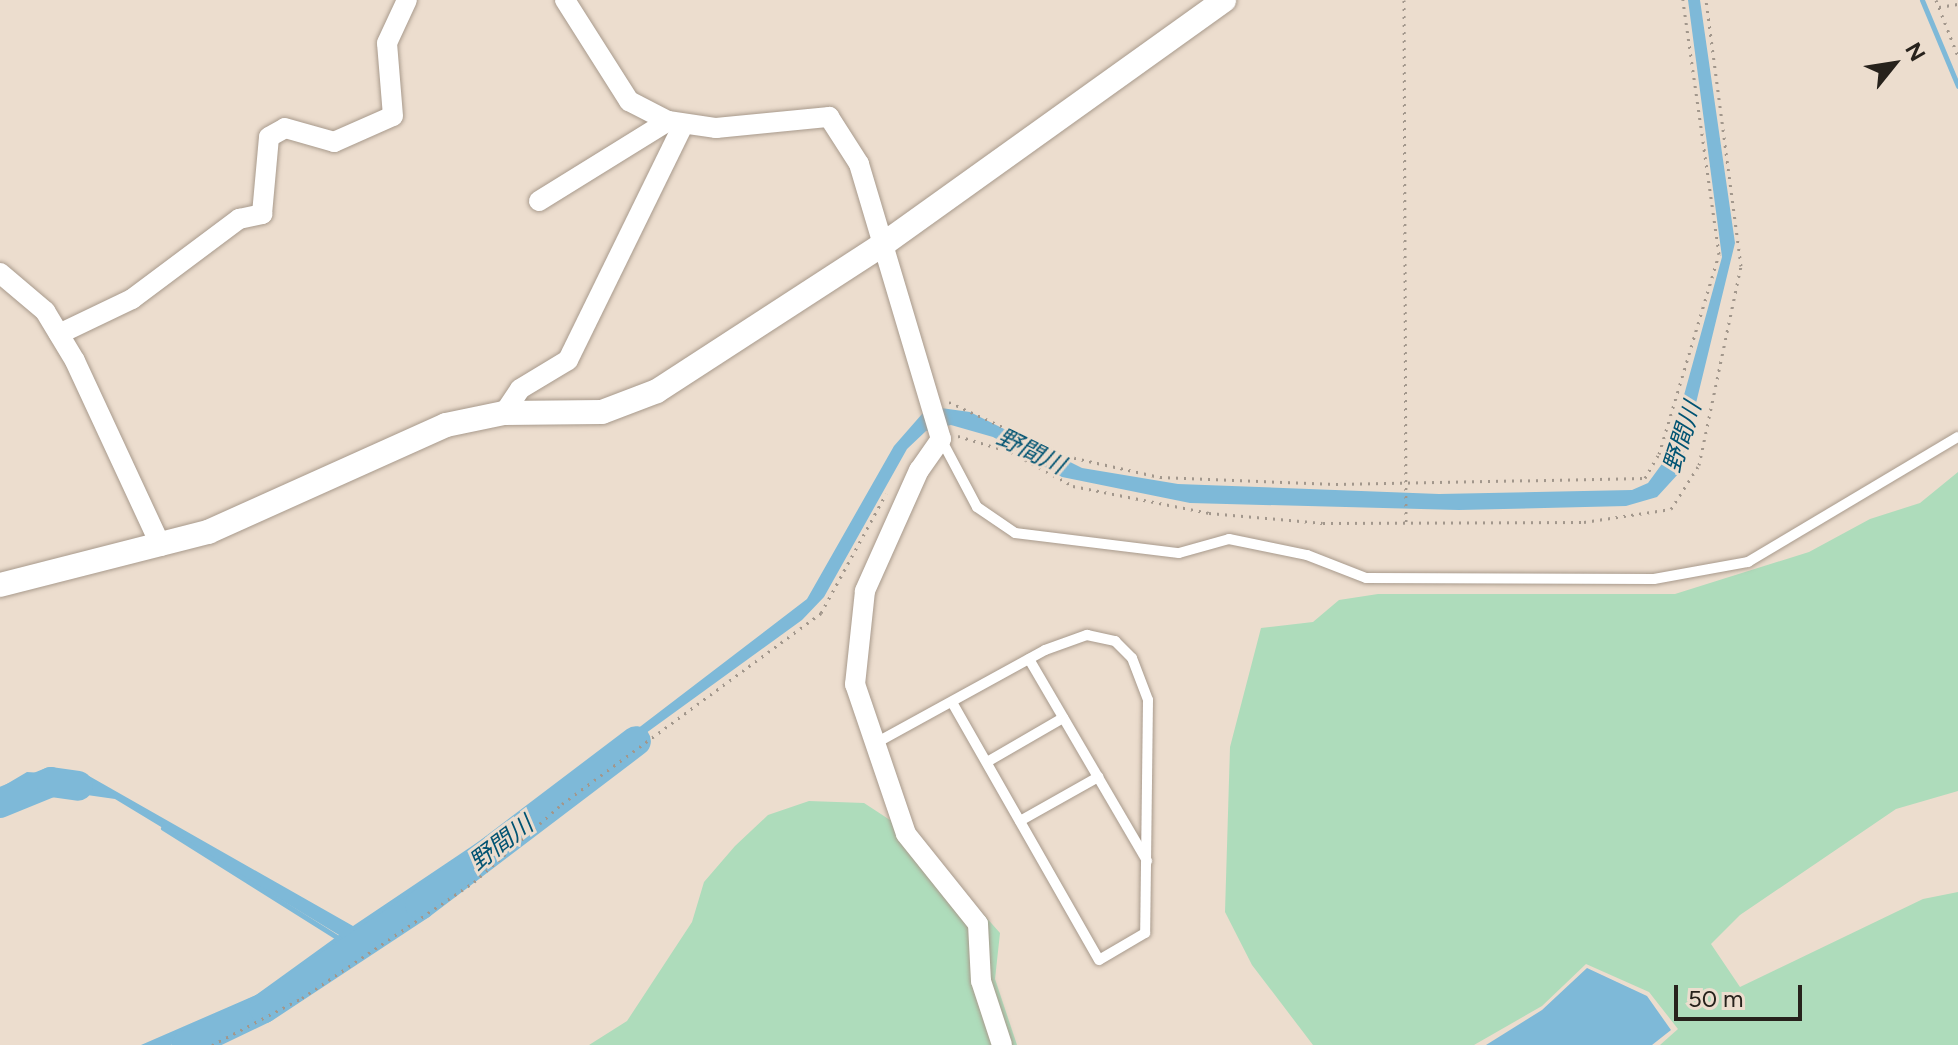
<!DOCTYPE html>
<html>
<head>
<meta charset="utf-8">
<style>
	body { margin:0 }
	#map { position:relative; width:1958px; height:1045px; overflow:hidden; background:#ecddce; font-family:Figtree,"Noto Sans JP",sans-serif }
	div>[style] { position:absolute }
	.green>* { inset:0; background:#aedcbb }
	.water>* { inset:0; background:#7eb9d8 }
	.stream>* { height:5px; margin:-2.5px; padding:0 2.5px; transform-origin:2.5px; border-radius:2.5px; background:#7eb9d8 }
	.river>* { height:30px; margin:-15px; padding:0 15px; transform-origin:15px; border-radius:15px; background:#7eb9d8 }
	.path>* { height:3px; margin-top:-1.5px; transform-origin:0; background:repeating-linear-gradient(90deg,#a2978c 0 2px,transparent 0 8px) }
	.roads { filter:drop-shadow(0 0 2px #a89a8c) drop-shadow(0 0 2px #a89a8c) }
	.service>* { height:10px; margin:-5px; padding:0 5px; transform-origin:5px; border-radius:5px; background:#fff }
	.minor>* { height:20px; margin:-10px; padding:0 10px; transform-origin:10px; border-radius:10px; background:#fff }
	.tertiary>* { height:24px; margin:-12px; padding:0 12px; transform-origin:12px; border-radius:12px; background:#fff }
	span { translate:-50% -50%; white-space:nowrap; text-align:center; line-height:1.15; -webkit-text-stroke:6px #ecddce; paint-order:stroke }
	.water-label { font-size:24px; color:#015372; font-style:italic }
	.north { position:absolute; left:1854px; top:24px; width:80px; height:80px; -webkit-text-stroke:6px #ecddce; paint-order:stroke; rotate:60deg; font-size:22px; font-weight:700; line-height:32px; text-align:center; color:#27221c }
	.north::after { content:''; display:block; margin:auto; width:28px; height:36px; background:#27221c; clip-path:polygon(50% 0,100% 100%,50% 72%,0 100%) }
	.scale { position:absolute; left:1674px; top:985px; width:128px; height:36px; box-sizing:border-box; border:4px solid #27221c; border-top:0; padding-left:10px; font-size:24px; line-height:28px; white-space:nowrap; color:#27221c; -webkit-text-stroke:6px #ecddce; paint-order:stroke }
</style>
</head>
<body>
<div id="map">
	<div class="green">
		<div style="clip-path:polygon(1958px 472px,1958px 791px,1896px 809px,1740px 915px,1711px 944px,1740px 987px,1923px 899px,1958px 892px,1958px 1045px,1660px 1045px,1678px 1029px,1649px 992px,1586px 964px,1542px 1006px,1474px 1045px,1313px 1045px,1252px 965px,1225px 912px,1230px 747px,1261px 628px,1313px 622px,1339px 600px,1378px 594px,1675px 594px,1809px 552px,1870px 519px,1920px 503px)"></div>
		<div style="clip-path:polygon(809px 801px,864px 803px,913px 835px,1000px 933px,995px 979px,1017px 1045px,589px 1045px,627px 1021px,692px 922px,704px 882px,735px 846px,768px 815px)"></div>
	</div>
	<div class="water">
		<div style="clip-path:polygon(1688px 0,1700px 0,1735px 243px,1679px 473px,1657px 497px,1626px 506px,1459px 510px,1190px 503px,1062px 477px,993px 437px,951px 425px,926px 431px,907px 449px,824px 597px,802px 620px,355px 944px,261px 1005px,171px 1045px,141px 1045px,256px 995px,339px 935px,115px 799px,31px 787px,0 800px,0 788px,27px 772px,89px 776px,353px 926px,573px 778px,807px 599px,894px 446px,922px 414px,941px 408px,970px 412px,1082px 468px,1178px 484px,1439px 494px,1632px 490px,1648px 483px,1667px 457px,1722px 257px)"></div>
		<div style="clip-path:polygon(1587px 968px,1647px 996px,1671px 1030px,1652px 1045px,1486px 1045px,1542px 1010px)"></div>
	</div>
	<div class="stream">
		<div style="left:1922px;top:0;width:93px;rotate:67.3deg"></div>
		<div style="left:163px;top:828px;width:224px;rotate:32.1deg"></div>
	</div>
	<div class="river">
		<div style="left:0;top:803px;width:55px;rotate:-22.4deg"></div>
		<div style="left:51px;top:782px;width:27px;rotate:8deg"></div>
		<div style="left:187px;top:1045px;width:85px;rotate:-25.7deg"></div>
		<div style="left:264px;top:1008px;width:187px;rotate:-33.4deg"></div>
		<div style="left:420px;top:905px;width:271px;rotate:-37.2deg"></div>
	</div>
	<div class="path">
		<div style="left:1404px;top:0;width:522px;rotate:89.78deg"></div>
		<div style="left:1936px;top:0;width:60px;rotate:68.6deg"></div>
		<div style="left:1939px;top:7px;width:19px;rotate:-9deg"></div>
		<div style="left:949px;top:402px;width:129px;rotate:24.8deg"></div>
		<div style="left:1066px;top:456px;width:96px;rotate:12.6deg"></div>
		<div style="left:1160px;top:477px;width:176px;rotate:2.3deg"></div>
		<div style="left:1336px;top:484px;width:309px;rotate:-1.1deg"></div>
		<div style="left:1645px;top:478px;width:28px;rotate:-60deg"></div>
		<div style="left:1659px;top:454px;width:209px;rotate:-73.3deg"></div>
		<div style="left:1719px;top:254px;width:257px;rotate:-98.1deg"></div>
		<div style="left:958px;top:436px;width:55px;rotate:16.8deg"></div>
		<div style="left:1011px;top:452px;width:71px;rotate:28.7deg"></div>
		<div style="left:1073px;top:486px;width:139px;rotate:11.2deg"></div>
		<div style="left:1209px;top:513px;width:114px;rotate:5deg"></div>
		<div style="left:1323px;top:523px;width:261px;rotate:-0.2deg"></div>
		<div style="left:1584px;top:522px;width:88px;rotate:-8.5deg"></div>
		<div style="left:1671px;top:509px;width:52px;rotate:-57.5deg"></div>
		<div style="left:1699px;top:465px;width:203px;rotate:-78.1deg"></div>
		<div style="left:1741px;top:266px;width:268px;rotate:-97.5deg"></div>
		<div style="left:212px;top:1045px;width:102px;rotate:-27.6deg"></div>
		<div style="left:302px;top:998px;width:207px;rotate:-34deg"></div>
		<div style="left:474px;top:882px;width:118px;rotate:-41.6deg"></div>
		<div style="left:562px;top:804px;width:322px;rotate:-36.4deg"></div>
		<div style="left:821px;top:613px;width:136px;rotate:-61.4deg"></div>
	</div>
	<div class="roads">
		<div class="service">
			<div style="left:941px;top:439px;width:77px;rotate:62.1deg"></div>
			<div style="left:977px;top:507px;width:46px;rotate:34.4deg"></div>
			<div style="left:1015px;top:533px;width:165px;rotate:7deg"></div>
			<div style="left:1179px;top:553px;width:52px;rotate:-15.6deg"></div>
			<div style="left:1229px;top:539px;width:80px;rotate:11.6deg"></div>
			<div style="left:1307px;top:555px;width:63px;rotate:21.3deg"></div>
			<div style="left:1366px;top:578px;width:288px;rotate:0.2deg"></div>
			<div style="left:1654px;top:579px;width:96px;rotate:-10.3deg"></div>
			<div style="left:1748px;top:562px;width:244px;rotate:-30.8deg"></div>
			<div style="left:1029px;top:659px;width:234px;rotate:59.7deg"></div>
			<div style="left:874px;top:744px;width:195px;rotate:-28.8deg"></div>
			<div style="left:1045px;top:650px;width:45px;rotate:-19.7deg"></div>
			<div style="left:1087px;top:635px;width:29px;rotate:12deg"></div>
			<div style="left:1115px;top:641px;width:24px;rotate:45deg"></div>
			<div style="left:1132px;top:658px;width:45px;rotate:69.1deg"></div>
			<div style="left:1148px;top:700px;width:233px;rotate:90.7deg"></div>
			<div style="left:1145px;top:933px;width:53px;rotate:149.6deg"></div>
			<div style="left:1099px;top:960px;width:297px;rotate:-119.7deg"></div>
			<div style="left:987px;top:762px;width:88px;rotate:-30.1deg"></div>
			<div style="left:1020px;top:821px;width:90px;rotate:-29.4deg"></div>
		</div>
		<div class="minor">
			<div style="left:565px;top:0;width:120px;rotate:57.6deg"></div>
			<div style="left:629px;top:101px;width:44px;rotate:27.1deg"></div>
			<div style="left:668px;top:121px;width:49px;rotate:8.3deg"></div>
			<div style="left:716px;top:128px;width:114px;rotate:-5.6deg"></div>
			<div style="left:829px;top:117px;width:56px;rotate:57.4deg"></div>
			<div style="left:859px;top:164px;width:287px;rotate:73.4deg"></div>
			<div style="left:941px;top:439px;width:38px;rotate:125deg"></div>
			<div style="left:919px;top:470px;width:133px;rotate:114.1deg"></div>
			<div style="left:865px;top:591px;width:94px;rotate:96.1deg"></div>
			<div style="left:855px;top:684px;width:158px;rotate:71.2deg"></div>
			<div style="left:906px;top:834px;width:115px;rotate:51.3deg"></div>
			<div style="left:978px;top:924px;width:57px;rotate:87deg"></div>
			<div style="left:981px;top:981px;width:67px;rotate:71.8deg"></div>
			<div style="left:539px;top:201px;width:152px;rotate:-31.8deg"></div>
			<div style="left:0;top:273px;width:59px;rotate:40.2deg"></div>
			<div style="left:45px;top:311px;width:58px;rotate:59deg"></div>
			<div style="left:75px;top:361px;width:204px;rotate:65.1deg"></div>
			<div style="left:59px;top:334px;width:81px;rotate:-25.6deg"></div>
			<div style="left:132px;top:299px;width:134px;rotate:-36.8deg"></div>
			<div style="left:239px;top:219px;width:24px;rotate:-12deg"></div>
			<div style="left:262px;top:214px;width:77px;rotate:-84.8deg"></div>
			<div style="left:269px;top:137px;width:18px;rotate:-29deg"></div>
			<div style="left:285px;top:128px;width:51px;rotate:15.9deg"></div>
			<div style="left:334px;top:142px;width:64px;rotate:-23.8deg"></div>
			<div style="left:393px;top:116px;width:73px;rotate:-94.7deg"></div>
			<div style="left:387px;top:43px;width:47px;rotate:-65.1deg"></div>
			<div style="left:504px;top:413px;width:29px;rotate:-56deg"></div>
			<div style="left:520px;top:389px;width:56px;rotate:-31.1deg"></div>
			<div style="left:568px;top:360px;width:262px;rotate:-63.9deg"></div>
		</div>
		<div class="tertiary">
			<div style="left:0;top:585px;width:215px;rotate:-14.3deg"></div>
			<div style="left:208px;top:532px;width:261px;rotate:-24.2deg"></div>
			<div style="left:446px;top:425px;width:59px;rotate:-11.7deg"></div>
			<div style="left:504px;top:413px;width:98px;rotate:-0.6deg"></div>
			<div style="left:602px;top:412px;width:59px;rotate:-20.9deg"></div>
			<div style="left:657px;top:391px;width:272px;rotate:-33deg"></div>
			<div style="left:885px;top:243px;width:417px;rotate:-35.6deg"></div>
		</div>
	</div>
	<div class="water-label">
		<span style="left:1682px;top:437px;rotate:-72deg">野間川</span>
		<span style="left:1031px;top:451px;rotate:26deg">野間川</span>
		<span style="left:501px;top:843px;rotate:-37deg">野間川</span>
	</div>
	<div class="north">N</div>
	<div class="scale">50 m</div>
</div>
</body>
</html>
